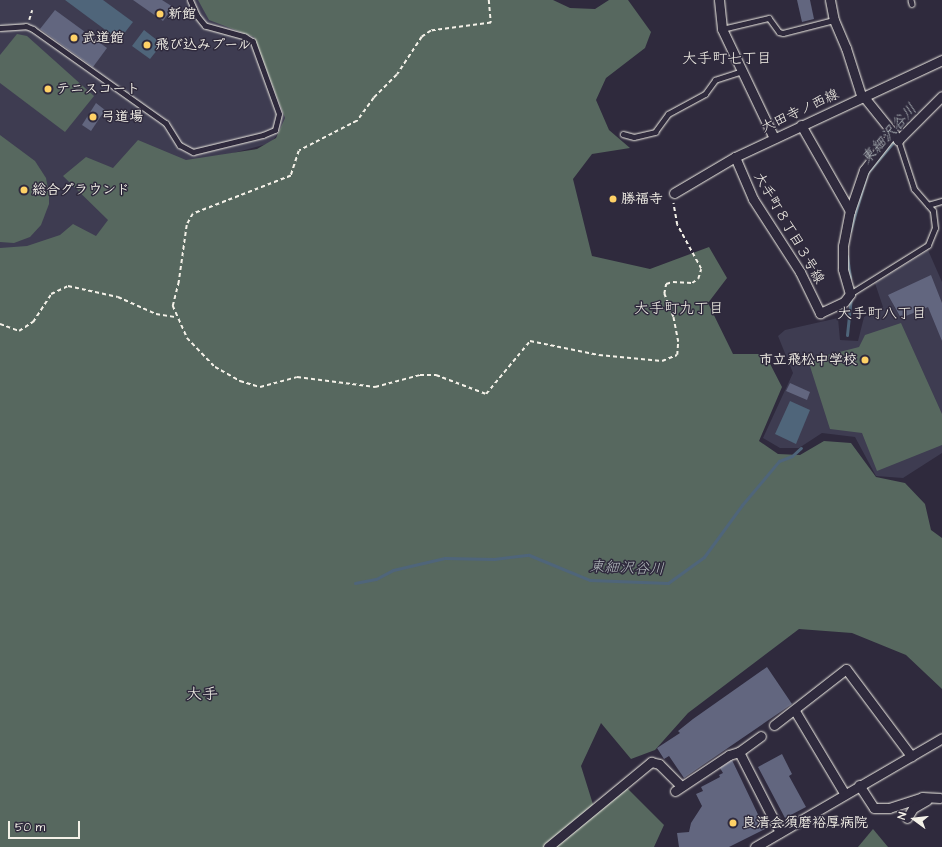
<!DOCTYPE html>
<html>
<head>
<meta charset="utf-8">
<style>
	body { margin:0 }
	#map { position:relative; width:942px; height:847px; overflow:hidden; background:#2f2a3d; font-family:"Architects Daughter","Klee One",sans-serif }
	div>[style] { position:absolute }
	.built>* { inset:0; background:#3e3c51 }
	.green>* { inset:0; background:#57685f }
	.water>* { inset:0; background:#4f657a }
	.stream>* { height:3px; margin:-1.5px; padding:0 1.5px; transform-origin:1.5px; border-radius:1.5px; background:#4f657a }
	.building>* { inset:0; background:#62667f }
	.path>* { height:1.5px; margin-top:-0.75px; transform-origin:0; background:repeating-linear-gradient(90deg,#f4f1e8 0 4px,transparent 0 7px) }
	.roads { filter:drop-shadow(0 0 1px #f4f1e8) drop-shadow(0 0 1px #f4f1e8) }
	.lane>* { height:4.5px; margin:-2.25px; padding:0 2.25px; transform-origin:2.25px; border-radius:2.25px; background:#2f2a3d }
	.street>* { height:9px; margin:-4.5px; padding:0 4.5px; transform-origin:4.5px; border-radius:4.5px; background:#2f2a3d }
	.dots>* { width:11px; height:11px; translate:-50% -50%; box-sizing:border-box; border:2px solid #2f2a3d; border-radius:50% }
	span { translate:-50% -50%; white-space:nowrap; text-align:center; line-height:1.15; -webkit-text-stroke:3px #2f2a3d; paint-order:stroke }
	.poi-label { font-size:14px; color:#f4f1e8; font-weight:700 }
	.left { translate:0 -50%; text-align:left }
	.right { translate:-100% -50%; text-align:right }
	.street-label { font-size:14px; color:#f4f1e8 }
	.neighbourhood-label { font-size:15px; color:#f4f1e8 }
	.water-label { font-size:15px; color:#b2b9bc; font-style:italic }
	.quarter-label { font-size:16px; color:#f4f1e8 }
	.north { position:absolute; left:894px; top:799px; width:40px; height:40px; -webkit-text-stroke:3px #2f2a3d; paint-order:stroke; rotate:285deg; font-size:11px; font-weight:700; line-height:16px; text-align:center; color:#f4f1e8 }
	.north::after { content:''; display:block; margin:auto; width:14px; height:18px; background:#f4f1e8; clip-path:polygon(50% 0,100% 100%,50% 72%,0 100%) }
	.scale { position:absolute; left:8px; top:821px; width:72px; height:18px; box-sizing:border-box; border:2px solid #f4f1e8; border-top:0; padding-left:5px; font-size:12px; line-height:14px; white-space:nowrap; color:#f4f1e8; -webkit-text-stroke:3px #2f2a3d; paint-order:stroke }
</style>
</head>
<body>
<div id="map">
	<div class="built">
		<div style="clip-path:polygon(0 0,203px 0,259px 31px,287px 121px,271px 143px,165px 171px,100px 251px,0 257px)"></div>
		<div style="clip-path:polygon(928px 250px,942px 282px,942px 453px,903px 478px,876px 476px,855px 437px,822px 433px,799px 448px,780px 448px,763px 438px,793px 373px,778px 336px,785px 330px,838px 318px,840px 340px,858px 341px,864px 317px,883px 307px,875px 283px)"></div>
	</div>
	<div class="green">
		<div style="clip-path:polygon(198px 0,553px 0,570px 8px,595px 9px,609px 0,628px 0,651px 32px,645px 48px,606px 78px,596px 100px,609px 130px,630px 148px,592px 154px,573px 179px,592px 256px,650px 269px,709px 247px,727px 278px,708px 303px,733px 354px,765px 354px,782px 387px,759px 441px,778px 454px,800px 455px,824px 441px,851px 443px,876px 477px,905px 483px,925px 504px,931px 530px,942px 538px,942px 689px,906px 655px,852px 633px,799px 629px,688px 713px,655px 750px,631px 759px,601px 723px,581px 766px,596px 814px,627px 788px,664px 825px,654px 847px,0 847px,0 248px,27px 246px,60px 235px,73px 224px,96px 236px,108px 220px,63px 176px,86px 157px,113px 168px,138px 140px,186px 160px,257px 149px,276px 138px,285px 118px,254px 37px,209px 20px)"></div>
		<div style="clip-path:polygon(17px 34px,27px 36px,94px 96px,65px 132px,0 83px,0 55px)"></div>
		<div style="clip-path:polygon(0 135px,35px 161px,46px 178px,49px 194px,49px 204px,41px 225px,30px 237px,14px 243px,0 242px)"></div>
		<div style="clip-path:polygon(901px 323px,942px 414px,942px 445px,877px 471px,862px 433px,830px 429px,808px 360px,859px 347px,865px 335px)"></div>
		<div style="clip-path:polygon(873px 829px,888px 847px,858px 847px)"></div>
	</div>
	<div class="water">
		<div style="clip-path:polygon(65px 0,103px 0,133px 22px,119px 40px)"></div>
		<div style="clip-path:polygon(144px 30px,162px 44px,150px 59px,132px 46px)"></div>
		<div style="clip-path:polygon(790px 401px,810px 410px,796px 444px,775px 434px)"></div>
	</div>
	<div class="stream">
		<div style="left:850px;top:231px;width:60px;rotate:-73.7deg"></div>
		<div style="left:867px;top:173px;width:45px;rotate:-49.5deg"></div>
		<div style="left:847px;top:256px;width:22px;rotate:82deg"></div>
		<div style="left:847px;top:335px;width:37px;rotate:-84deg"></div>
		<div style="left:355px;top:583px;width:21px;rotate:-11deg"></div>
		<div style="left:376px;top:579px;width:19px;rotate:-28deg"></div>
		<div style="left:393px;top:570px;width:53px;rotate:-13deg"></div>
		<div style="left:445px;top:558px;width:49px;rotate:1.2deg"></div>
		<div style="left:494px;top:559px;width:35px;rotate:-7deg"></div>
		<div style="left:529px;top:555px;width:66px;rotate:22.3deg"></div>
		<div style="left:590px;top:580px;width:78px;rotate:2.2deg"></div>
		<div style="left:668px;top:583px;width:44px;rotate:-35.8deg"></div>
		<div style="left:704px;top:557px;width:64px;rotate:-53.8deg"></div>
		<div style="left:742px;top:505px;width:57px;rotate:-49.9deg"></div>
		<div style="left:779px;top:461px;width:14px;rotate:-21deg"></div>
		<div style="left:792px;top:456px;width:12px;rotate:-42deg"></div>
	</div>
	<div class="building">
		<div style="clip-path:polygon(133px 0,162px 0,173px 7px,163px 21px)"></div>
		<div style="clip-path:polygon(797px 0,810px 0,814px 19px,802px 22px)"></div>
		<div style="clip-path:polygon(55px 10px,107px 48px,93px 67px,40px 29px)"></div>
		<div style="clip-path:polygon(96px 103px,105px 110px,91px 131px,82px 125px)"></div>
		<div style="clip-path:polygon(931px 275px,942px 303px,942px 341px,928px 307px,901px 318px,888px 295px)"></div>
		<div style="clip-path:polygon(790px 383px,810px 392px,807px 400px,786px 391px)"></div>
		<div style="clip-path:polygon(767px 667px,792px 704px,684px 778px,669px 756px,664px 759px,657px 748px,680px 733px,678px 731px,693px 719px)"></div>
		<div style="clip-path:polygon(782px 754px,792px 774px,789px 776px,806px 807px,785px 818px,758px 767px)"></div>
		<div style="clip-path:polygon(732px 760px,765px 829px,729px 847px,679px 847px,677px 833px,689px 832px,691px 823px,702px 806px,696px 794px,703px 791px,701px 787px,720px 777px,719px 775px,723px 773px,720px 768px)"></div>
	</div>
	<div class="path">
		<div style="left:489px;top:0;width:23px;rotate:85deg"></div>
		<div style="left:491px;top:23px;width:61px;rotate:172.4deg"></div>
		<div style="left:431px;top:31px;width:11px;rotate:146deg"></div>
		<div style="left:422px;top:37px;width:45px;rotate:123.3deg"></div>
		<div style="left:397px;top:75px;width:33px;rotate:135deg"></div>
		<div style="left:374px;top:98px;width:29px;rotate:126deg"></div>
		<div style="left:357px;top:121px;width:65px;rotate:152.7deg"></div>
		<div style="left:299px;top:151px;width:26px;rotate:108deg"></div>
		<div style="left:291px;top:176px;width:105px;rotate:158.8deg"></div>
		<div style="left:193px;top:214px;width:13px;rotate:119deg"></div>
		<div style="left:187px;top:225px;width:58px;rotate:98deg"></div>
		<div style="left:179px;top:282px;width:25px;rotate:104deg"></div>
		<div style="left:173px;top:306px;width:35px;rotate:66deg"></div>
		<div style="left:187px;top:338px;width:40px;rotate:46deg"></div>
		<div style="left:215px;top:367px;width:29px;rotate:29deg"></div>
		<div style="left:240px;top:381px;width:21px;rotate:17deg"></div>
		<div style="left:260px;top:387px;width:38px;rotate:-15deg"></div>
		<div style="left:297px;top:377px;width:79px;rotate:7.3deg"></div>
		<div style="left:375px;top:387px;width:47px;rotate:-14.9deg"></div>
		<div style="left:420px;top:375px;width:16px"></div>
		<div style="left:436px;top:375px;width:53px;rotate:20.8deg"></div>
		<div style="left:486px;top:394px;width:69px;rotate:-50.3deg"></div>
		<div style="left:530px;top:341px;width:70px;rotate:11.5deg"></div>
		<div style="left:599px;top:355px;width:63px;rotate:5.4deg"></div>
		<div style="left:662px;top:361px;width:16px;rotate:-22deg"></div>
		<div style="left:677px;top:355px;width:13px;rotate:-86deg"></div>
		<div style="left:678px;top:342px;width:25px;rotate:-101deg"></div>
		<div style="left:673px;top:317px;width:25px;rotate:-111deg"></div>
		<div style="left:664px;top:294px;width:10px;rotate:-79deg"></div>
		<div style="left:666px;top:284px;width:7px;rotate:-16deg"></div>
		<div style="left:673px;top:282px;width:19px;rotate:3deg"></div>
		<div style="left:692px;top:283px;width:7px;rotate:-34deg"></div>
		<div style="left:698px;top:279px;width:10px;rotate:-73deg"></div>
		<div style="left:701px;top:269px;width:50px;rotate:-118.6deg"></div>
		<div style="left:677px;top:225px;width:22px;rotate:-100deg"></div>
		<div style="left:29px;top:20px;width:10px;rotate:-73deg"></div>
		<div style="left:0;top:324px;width:20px;rotate:20deg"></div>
		<div style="left:19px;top:331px;width:17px;rotate:-33deg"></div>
		<div style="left:33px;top:322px;width:33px;rotate:-57deg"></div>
		<div style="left:51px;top:294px;width:19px;rotate:-25deg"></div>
		<div style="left:68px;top:286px;width:51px;rotate:12.4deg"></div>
		<div style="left:118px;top:297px;width:42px;rotate:24.1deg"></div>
		<div style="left:156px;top:314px;width:20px;rotate:9deg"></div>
	</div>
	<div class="roads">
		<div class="lane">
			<div style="left:911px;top:0;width:4px;rotate:76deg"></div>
			<div style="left:0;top:28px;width:26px;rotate:-4deg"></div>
			<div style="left:26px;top:26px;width:8px;rotate:23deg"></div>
			<div style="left:33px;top:29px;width:163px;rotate:35.3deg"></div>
			<div style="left:166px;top:123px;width:26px;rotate:58deg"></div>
			<div style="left:180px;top:145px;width:15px;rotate:28deg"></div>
			<div style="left:193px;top:152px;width:72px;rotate:-13.7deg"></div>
			<div style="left:263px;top:135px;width:13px;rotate:-23deg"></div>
			<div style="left:275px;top:130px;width:16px;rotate:-76deg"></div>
			<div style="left:279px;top:114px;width:77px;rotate:-109.9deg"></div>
			<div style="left:253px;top:42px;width:9px;rotate:-148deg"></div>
			<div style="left:245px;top:37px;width:41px;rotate:-164.6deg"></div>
			<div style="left:205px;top:26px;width:13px;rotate:-129deg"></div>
			<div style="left:197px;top:16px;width:17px;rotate:-114deg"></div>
			<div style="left:722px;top:29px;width:48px;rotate:-13.2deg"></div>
			<div style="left:769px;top:18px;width:17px;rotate:54deg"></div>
			<div style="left:779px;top:32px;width:4px;rotate:14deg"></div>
			<div style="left:783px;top:33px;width:53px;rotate:-14.3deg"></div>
			<div style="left:623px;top:134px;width:11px;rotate:15deg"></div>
			<div style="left:634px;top:137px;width:22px;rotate:-13deg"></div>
			<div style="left:655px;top:132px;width:22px;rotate:-54deg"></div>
			<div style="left:668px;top:114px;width:42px;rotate:-28.4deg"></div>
			<div style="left:705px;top:94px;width:17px;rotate:-54deg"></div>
			<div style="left:715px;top:80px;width:28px;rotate:-18deg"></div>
			<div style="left:928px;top:205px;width:15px;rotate:-16deg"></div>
			<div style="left:850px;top:294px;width:92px;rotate:-32.1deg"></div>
			<div style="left:928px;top:245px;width:18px;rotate:-68deg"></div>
			<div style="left:935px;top:228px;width:17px;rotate:-97deg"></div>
			<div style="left:933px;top:211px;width:29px;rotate:-131deg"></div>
			<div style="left:914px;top:189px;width:52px;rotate:-108.1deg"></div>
		</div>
		<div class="street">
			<div style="left:719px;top:0;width:29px;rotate:84deg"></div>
			<div style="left:722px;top:29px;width:121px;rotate:64.5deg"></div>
			<div style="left:830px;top:0;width:20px;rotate:79deg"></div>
			<div style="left:834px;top:20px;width:30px;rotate:67deg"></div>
			<div style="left:846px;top:48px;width:52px;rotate:72.3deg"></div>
			<div style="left:864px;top:97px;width:46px;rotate:51.1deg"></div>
			<div style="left:801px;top:125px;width:99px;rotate:60.3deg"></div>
			<div style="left:735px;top:157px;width:46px;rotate:66.8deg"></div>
			<div style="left:753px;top:199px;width:87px;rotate:57.2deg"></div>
			<div style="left:800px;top:272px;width:46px;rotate:64deg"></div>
			<div style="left:820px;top:313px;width:26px;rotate:-25deg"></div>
			<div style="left:844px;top:302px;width:10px;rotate:-53deg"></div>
			<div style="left:850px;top:294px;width:26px;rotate:-106deg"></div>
			<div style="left:843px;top:269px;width:23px;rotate:-90deg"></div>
			<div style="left:843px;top:246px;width:36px;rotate:-79deg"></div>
			<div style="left:850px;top:211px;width:43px;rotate:-71.1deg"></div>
			<div style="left:864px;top:170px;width:47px;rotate:-51.9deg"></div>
			<div style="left:893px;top:133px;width:9px;rotate:54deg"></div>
			<div style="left:898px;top:140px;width:62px;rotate:-45deg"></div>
			<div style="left:674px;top:193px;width:71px;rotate:-30.5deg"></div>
			<div style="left:735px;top:157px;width:229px;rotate:-25.1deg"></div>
			<div style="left:795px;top:711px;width:96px;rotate:59.1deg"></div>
			<div style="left:774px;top:725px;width:91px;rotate:-37.9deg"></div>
			<div style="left:846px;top:669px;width:109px;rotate:53.2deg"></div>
			<div style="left:739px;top:752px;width:90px;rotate:62.9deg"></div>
			<div style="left:859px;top:785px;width:27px;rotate:57deg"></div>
			<div style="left:874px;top:808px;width:15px"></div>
			<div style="left:889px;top:808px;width:35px;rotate:-18deg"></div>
			<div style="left:922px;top:797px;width:18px;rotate:3deg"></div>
			<div style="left:675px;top:791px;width:65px;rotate:-33.7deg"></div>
			<div style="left:729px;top:755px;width:10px;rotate:-17deg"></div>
			<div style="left:739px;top:752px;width:27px;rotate:-36deg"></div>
			<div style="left:907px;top:818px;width:12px;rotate:-59deg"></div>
			<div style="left:913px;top:808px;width:16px;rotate:-30deg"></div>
			<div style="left:548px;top:847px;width:134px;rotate:-39.5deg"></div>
			<div style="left:651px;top:762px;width:8px;rotate:14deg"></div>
			<div style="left:659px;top:764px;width:31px;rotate:45deg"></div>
			<div style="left:755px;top:847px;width:216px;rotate:-30.2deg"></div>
		</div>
	</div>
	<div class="dots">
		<div style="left:160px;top:14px;background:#ffd166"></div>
		<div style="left:74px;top:38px;background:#ffd166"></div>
		<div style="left:147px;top:45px;background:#ffd166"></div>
		<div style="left:48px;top:89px;background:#ffd166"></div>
		<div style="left:93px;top:117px;background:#ffd166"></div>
		<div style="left:24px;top:190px;background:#ffd166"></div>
		<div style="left:613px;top:199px;background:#ffd166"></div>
		<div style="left:865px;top:360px;background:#ffd166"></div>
		<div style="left:733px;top:823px;background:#ffd166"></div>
	</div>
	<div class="poi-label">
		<span class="left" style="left:168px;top:14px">新館</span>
		<span class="left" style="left:82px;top:38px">武道館</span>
		<span class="left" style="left:155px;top:45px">飛び込みプール</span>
		<span class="left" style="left:56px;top:89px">テニスコート</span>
		<span class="left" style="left:101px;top:117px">弓道場</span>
		<span class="left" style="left:32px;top:190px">総合グラウンド</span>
		<span class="left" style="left:621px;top:199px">勝福寺</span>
		<span class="right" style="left:857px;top:360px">市立飛松中学校</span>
		<span class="left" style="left:742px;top:823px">良清会須磨裕厚病院</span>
	</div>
	<div class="street-label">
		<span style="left:800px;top:111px;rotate:-25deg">大田寺ノ西線</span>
		<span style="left:789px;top:228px;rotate:60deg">大手町８丁目３号線</span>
	</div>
	<div class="neighbourhood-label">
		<span style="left:727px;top:59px">大手町七丁目</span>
		<span style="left:679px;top:309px">大手町九丁目</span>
		<span style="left:882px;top:314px">大手町八丁目</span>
	</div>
	<div class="water-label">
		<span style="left:889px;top:134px;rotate:-48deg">東細沢谷川</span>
		<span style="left:627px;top:568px;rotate:2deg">東細沢谷川</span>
	</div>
	<div class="quarter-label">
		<span style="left:202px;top:694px">大手</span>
	</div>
	<div class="north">N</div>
	<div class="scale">50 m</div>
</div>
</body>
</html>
